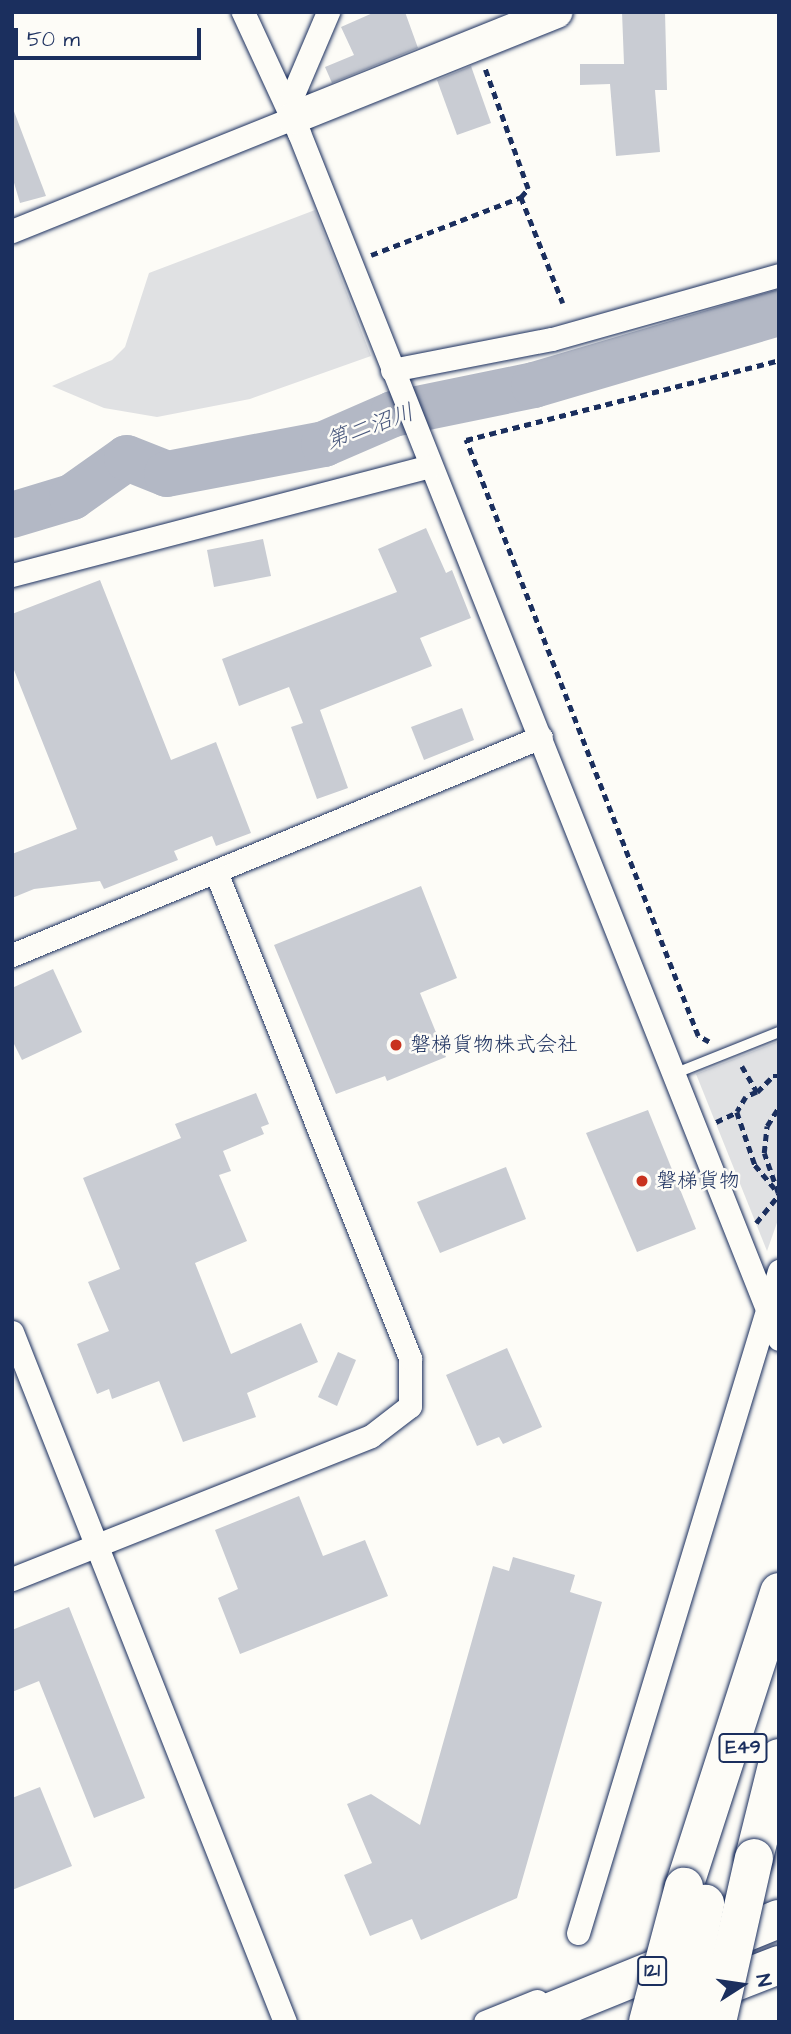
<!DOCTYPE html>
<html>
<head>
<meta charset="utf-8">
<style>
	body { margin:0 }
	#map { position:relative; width:791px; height:2034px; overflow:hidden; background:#fdfcf7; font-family:"Architects Daughter","Klee One",sans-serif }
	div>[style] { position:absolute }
	.green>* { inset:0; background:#e0e1e3 }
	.river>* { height:46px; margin:-23px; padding:0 23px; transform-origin:23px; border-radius:23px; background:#b3b8c5 }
	.building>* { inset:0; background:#c9ccd3 }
	.path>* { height:4.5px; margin-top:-2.25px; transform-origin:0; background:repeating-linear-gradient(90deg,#1b2f5e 0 7px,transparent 0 12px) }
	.roads { filter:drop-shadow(0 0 2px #1b2f5e) drop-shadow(0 0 2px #1b2f5e) }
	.lane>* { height:10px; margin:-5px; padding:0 5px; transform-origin:5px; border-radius:5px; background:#fdfcf7 }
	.street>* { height:23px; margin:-11.5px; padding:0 11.5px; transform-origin:11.5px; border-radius:11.5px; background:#fdfcf7 }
	.secondary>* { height:32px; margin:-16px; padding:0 16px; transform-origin:16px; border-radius:16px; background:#fdfcf7 }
	.highway>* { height:38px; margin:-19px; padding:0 19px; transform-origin:19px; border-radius:19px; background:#fdfcf7 }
	.bridges { filter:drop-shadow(0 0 2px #1b2f5e) drop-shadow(0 0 2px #1b2f5e) }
	.highway-bridge>* { height:38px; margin:-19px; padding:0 19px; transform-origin:19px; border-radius:19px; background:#fdfcf7 }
	.dots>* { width:19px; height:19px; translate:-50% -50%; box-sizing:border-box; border:4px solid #fdfcf7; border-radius:50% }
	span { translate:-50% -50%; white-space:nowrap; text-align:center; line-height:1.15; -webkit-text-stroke:5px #fdfcf7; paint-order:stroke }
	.shield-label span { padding:2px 5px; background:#fdfcf7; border:2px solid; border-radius:5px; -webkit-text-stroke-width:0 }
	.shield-label { font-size:19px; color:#1b2f5e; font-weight:700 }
	.poi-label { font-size:21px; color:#1b2f5e }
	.left { translate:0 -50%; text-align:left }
	.water-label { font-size:23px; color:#49587d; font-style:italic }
	.frame { position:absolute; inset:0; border:14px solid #1b2f5e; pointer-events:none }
	.north { position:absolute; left:707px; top:1950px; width:70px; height:70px; -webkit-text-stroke:5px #fdfcf7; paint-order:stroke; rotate:78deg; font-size:19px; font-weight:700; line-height:28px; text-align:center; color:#1b2f5e }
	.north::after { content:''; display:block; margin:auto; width:24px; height:32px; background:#1b2f5e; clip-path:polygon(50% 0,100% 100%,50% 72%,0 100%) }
	.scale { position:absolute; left:14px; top:28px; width:187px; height:32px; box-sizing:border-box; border:4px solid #1b2f5e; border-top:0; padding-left:9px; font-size:21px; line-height:24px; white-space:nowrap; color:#1b2f5e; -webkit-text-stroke:5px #fdfcf7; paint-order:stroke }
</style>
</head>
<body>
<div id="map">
	<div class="green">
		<div style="clip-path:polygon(315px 210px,371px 356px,250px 399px,157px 417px,104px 408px,52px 386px,112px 360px,125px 347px,149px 273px)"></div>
		<div style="clip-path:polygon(779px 1041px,779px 1217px,767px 1251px,696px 1074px)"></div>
	</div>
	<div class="river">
		<div style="left:12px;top:515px;width:63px;rotate:-16.7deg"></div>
		<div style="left:72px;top:497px;width:67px;rotate:-35.3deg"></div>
		<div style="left:127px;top:458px;width:43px;rotate:21.8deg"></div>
		<div style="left:167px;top:474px;width:160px;rotate:-10.8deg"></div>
		<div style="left:324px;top:444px;width:75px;rotate:-23.5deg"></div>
		<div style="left:393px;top:414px;width:144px;rotate:-11.6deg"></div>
		<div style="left:534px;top:385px;width:255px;rotate:-16.4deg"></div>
	</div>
	<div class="building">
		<div style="clip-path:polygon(375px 12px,405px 12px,418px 48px,332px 83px,325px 67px,354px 55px,341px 27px)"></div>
		<div style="clip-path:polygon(622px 12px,665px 12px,667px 90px,655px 90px,660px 152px,616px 156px,610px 84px,580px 85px,580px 64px,624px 64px)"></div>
		<div style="clip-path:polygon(471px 66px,491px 123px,457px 135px,437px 80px)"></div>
		<div style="clip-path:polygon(12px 106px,46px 196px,20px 203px,12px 176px)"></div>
		<div style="clip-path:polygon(426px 528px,446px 573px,452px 570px,471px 618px,420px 638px,432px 666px,320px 710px,348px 788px,317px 799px,291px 727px,303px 723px,289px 687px,239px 706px,222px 659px,397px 592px,378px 549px)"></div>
		<div style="clip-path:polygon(263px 539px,271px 576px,214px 587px,207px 550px)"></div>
		<div style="clip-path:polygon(100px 580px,171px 760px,216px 742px,251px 833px,216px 846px,212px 836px,174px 851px,178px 860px,104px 889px,100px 881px,34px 889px,12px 898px,12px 854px,77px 829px,12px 665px,12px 614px)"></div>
		<div style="clip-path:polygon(462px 708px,474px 740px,424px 760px,411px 727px)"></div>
		<div style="clip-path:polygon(421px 886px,457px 978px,420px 993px,446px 1057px,387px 1081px,385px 1076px,336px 1094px,274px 945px)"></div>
		<div style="clip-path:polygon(53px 969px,82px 1032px,22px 1060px,12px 1040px,12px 988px)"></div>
		<div style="clip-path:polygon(256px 1093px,269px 1124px,261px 1127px,264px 1134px,223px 1151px,231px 1171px,219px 1175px,247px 1241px,195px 1263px,231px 1354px,301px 1323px,318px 1362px,247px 1393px,256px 1417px,183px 1442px,159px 1381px,112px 1399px,109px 1389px,97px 1394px,77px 1344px,109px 1331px,88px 1282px,120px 1269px,83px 1178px,181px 1138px,175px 1124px)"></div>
		<div style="clip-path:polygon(648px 1110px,696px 1229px,637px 1252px,586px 1133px)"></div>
		<div style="clip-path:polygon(506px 1167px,526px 1219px,440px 1253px,417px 1202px)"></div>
		<div style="clip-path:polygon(507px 1348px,542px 1427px,503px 1444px,499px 1437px,477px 1446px,446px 1375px)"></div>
		<div style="clip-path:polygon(338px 1352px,356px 1360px,337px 1406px,318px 1397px)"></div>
		<div style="clip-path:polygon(299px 1496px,323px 1556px,365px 1540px,388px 1596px,240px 1654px,218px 1598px,238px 1589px,215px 1530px)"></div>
		<div style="clip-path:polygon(513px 1557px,575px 1575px,570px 1592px,602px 1602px,517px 1898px,421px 1940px,412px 1919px,370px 1936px,344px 1875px,372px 1863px,347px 1804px,371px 1794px,420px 1825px,493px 1566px,509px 1571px)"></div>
		<div style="clip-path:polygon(69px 1607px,145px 1798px,94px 1818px,39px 1681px,12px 1692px,12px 1630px)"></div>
		<div style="clip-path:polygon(40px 1787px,72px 1866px,12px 1890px,12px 1798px)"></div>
	</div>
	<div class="path">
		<div style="left:521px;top:197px;width:114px;rotate:68.4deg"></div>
		<div style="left:371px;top:255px;width:161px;rotate:-21.1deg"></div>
		<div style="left:521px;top:197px;width:11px;rotate:-49deg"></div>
		<div style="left:528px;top:189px;width:127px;rotate:-109.7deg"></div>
		<div style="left:709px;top:1042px;width:13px;rotate:-151deg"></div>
		<div style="left:698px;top:1036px;width:640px;rotate:-111.27deg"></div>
		<div style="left:466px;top:440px;width:323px;rotate:-14.3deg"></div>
		<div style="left:742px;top:1066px;width:30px;rotate:60deg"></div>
		<div style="left:757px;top:1092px;width:23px;rotate:-45deg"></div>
		<div style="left:773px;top:1076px;width:6px"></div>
		<div style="left:757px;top:1092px;width:12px;rotate:156deg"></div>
		<div style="left:746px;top:1097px;width:17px;rotate:121deg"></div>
		<div style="left:737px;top:1112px;width:56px;rotate:71.2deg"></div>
		<div style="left:755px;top:1165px;width:38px;rotate:50deg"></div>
		<div style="left:716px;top:1122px;width:23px;rotate:-25deg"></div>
		<div style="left:778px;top:1193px;width:42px;rotate:-109.3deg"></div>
		<div style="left:764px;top:1153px;width:27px;rotate:-84deg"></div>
		<div style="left:767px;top:1126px;width:22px;rotate:-58deg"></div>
		<div style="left:756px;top:1223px;width:36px;rotate:-51deg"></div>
	</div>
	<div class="roads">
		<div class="lane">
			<div style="left:671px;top:1075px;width:116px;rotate:-21.7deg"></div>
		</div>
		<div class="street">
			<div style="left:243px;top:12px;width:133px;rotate:65.2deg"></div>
			<div style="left:299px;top:133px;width:1298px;rotate:68.3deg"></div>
			<div style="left:288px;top:106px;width:102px;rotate:-66.9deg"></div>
			<div style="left:12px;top:231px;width:303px;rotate:-21.9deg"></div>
			<div style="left:392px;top:370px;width:163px;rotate:-11deg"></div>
			<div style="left:552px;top:339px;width:236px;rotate:-15.7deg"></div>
			<div style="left:12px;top:575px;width:432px;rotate:-14.6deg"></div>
			<div style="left:12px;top:955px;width:572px;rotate:-22.4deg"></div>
			<div style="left:12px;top:1332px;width:742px;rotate:68.41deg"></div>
			<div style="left:12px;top:1579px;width:386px;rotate:-21.7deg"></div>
			<div style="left:371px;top:1436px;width:49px;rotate:-37.6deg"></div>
			<div style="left:410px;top:1406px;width:48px;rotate:-90deg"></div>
			<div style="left:410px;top:1358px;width:523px;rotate:-111.76deg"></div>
			<div style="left:578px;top:1933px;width:692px;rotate:-73.11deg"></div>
			<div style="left:485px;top:2022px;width:56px;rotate:-22deg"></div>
		</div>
		<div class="secondary">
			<div style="left:293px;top:118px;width:284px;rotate:-21.9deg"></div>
		</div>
		<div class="highway">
			<div style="left:754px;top:1858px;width:103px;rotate:-76deg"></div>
			<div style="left:684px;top:1887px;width:310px;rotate:-72.1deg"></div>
			<div style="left:699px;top:1996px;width:86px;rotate:-21.2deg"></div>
			<div style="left:525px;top:2022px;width:274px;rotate:-22.1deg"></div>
		</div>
	</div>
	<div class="bridges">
		<div class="highway-bridge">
			<div style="left:648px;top:2022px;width:140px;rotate:-75.1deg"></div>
			<div style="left:680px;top:2022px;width:121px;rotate:-78deg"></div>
			<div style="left:717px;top:2022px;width:168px;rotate:-77.3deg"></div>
		</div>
	</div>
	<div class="dots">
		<div style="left:396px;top:1045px;background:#c8321e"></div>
		<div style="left:642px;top:1181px;background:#c8321e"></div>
	</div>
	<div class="shield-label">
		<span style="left:743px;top:1748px">E49</span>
		<span style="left:652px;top:1971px">121</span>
	</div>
	<div class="poi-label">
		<span class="left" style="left:410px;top:1045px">磐梯貨物株式会社</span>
		<span class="left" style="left:656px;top:1181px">磐梯貨物</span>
	</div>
	<div class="water-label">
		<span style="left:370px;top:427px;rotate:-20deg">第二沼川</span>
	</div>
	<div class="frame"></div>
	<div class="north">N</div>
	<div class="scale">50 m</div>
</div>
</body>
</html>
